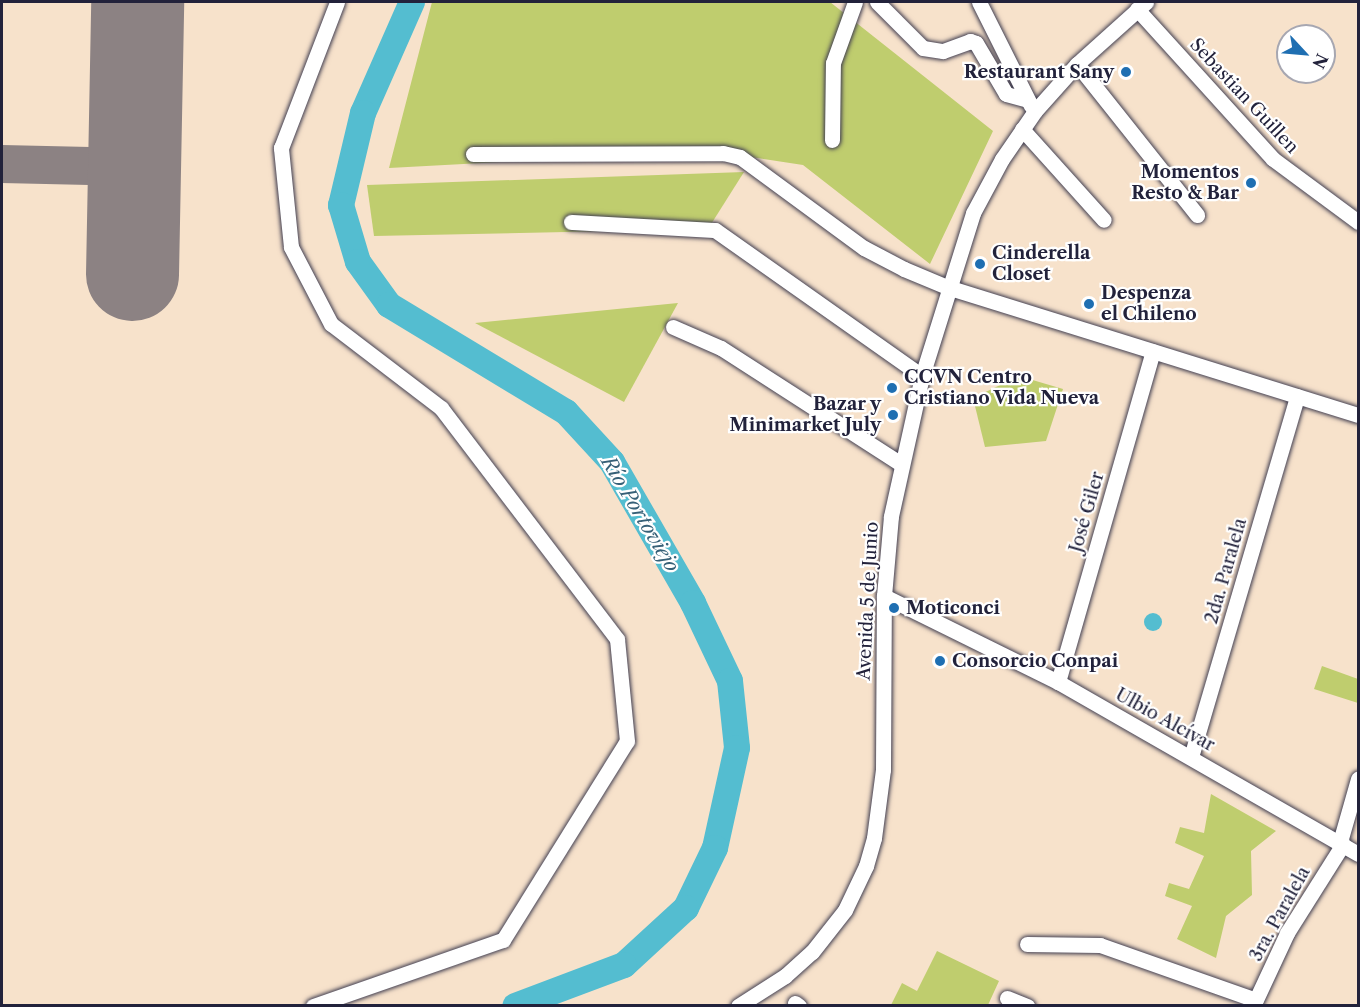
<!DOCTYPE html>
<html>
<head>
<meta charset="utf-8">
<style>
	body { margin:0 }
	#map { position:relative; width:1360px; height:1007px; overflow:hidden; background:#f7e2cb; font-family:"Libre Caslon Text",serif }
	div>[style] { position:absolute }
	.green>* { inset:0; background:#bfcd6e }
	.water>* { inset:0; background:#54bdd0 }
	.round { border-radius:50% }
	.river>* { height:26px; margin:-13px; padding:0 13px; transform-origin:13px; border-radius:13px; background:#54bdd0 }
	.taxiway>* { height:38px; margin:-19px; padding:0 19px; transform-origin:19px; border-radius:19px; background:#8c8283 }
	.runway>* { height:93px; margin:-46.5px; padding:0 46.5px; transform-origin:46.5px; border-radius:46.5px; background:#8c8283 }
	.roads { filter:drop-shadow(0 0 2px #423f51) drop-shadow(0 0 2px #423f51) }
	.minor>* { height:15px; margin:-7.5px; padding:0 7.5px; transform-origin:7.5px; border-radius:7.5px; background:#fff }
	.dots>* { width:16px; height:16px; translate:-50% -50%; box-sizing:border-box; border:3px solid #fff; border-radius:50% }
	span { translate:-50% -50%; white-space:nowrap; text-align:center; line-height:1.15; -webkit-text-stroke:4.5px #fff; paint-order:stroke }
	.poi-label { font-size:18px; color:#22223b; font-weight:700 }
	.right { translate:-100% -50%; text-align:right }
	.left { translate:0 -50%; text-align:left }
	.street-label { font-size:18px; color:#22223b }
	.water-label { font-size:20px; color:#366077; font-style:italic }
	.frame { position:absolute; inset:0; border:3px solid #22223b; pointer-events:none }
	.north { position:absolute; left:1276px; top:24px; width:60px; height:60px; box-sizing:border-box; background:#fff; border:2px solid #a7a7b1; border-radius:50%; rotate:116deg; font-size:16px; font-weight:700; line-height:24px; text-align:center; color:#22223b }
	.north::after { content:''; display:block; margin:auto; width:21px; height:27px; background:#1f6fb2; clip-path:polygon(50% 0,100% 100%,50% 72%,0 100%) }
</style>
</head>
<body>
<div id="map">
	<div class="green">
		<div style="clip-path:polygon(432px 2px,830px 2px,993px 131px,930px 264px,803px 165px,711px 151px,389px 168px)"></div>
		<div style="clip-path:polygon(744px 172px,708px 229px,374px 236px,367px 185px)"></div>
		<div style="clip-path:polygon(678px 303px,624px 402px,475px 323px)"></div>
		<div style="clip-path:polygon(1019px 376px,1063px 389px,1046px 441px,985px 447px,973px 398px)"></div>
		<div style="clip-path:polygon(1322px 666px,1358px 679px,1358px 703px,1314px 689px)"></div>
		<div style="clip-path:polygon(1211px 794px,1276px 831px,1251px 851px,1252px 895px,1226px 916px,1216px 958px,1177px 939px,1192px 906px,1165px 896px,1169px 883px,1189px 889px,1204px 856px,1175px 843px,1180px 827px,1204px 833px)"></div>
		<div style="clip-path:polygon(937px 951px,999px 981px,988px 1005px,885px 1005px,891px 1005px,902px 983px,917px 991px)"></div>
	</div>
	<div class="water">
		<div class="round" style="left:1144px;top:613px;width:18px;height:18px"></div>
	</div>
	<div class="river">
		<div style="left:412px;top:2px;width:121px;rotate:113.8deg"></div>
		<div style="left:363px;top:113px;width:95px;rotate:103.4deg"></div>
		<div style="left:341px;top:205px;width:59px;rotate:73.4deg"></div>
		<div style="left:358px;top:262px;width:53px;rotate:54.2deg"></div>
		<div style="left:389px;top:305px;width:207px;rotate:31.2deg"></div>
		<div style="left:566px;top:412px;width:68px;rotate:47.4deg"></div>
		<div style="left:612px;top:462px;width:163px;rotate:60.1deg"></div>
		<div style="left:693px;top:603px;width:86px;rotate:64.6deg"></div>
		<div style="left:730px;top:681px;width:67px;rotate:84deg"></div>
		<div style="left:737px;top:748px;width:102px;rotate:102.4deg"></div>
		<div style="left:715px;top:848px;width:67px;rotate:115.8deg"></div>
		<div style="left:686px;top:908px;width:84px;rotate:137.4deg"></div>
		<div style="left:624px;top:965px;width:116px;rotate:159.4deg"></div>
	</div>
	<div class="taxiway">
		<div style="left:2px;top:164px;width:132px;rotate:1.3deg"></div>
	</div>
	<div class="runway">
		<div style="left:132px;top:274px;width:272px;rotate:-88.9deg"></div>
	</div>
	<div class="roads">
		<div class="minor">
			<div style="left:877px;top:2px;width:65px;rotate:45deg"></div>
			<div style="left:923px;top:48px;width:20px;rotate:9deg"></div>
			<div style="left:943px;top:51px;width:29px;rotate:-20deg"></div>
			<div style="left:970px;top:41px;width:6px;rotate:18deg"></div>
			<div style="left:976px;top:43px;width:59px;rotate:59.5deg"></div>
			<div style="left:1006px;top:94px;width:20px;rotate:15deg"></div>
			<div style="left:979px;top:2px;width:116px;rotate:63.4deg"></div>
			<div style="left:1137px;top:9px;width:202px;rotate:47.8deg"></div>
			<div style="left:1273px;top:159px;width:106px;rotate:36.5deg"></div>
			<div style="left:1077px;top:64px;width:193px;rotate:51.5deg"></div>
			<div style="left:1022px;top:129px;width:122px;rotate:48deg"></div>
			<div style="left:832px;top:140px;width:77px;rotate:-89.3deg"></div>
			<div style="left:833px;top:63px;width:65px;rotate:-70.2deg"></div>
			<div style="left:473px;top:154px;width:250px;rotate:-0.2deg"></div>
			<div style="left:723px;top:153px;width:17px;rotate:13deg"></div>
			<div style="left:740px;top:157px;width:154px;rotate:36.3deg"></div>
			<div style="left:864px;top:248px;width:45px;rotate:27.7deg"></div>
			<div style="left:904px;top:269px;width:47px;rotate:22.7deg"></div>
			<div style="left:947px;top:287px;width:430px;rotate:17.3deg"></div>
			<div style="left:571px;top:222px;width:144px;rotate:3.2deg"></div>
			<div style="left:715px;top:230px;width:253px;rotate:35.2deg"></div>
			<div style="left:673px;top:327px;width:52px;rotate:23.6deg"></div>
			<div style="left:721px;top:348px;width:214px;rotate:32.8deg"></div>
			<div style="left:884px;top:596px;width:194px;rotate:26.3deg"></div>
			<div style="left:1058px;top:682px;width:346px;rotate:29.8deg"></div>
			<div style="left:1058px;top:682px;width:344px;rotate:-74deg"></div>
			<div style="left:1191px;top:757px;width:376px;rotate:-73.6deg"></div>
			<div style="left:1340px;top:842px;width:66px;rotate:-74.1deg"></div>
			<div style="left:1027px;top:944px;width:73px;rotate:0.8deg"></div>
			<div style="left:1100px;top:945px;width:165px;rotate:19.4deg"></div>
			<div style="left:1007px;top:998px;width:22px;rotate:22deg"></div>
			<div style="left:795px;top:1003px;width:5px;rotate:37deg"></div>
			<div style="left:313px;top:1006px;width:201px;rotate:-19.2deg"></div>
			<div style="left:503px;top:940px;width:234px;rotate:-58.1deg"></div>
			<div style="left:627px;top:741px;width:102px;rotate:-95.6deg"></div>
			<div style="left:617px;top:639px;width:290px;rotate:-127.3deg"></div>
			<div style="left:441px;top:408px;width:138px;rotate:-142.6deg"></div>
			<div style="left:331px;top:324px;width:87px;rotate:-117.5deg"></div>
			<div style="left:291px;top:247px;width:100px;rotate:-95.8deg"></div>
			<div style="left:281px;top:148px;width:156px;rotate:-69deg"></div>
			<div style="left:738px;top:1006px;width:56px;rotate:-32.6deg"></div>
			<div style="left:785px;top:976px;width:36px;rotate:-42deg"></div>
			<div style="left:812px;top:952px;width:53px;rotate:-51.8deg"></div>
			<div style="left:845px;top:910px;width:49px;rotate:-64.5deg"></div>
			<div style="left:866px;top:866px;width:29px;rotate:-74deg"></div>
			<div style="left:874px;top:838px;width:69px;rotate:-82.5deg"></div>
			<div style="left:883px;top:770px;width:174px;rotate:-89.7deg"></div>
			<div style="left:884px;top:596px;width:80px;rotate:-85deg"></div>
			<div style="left:891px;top:516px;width:143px;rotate:-77.5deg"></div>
			<div style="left:922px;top:376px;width:171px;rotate:-72.6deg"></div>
			<div style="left:973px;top:213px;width:61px;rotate:-61.8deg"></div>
			<div style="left:1002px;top:159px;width:58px;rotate:-55.5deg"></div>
			<div style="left:1035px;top:111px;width:63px;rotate:-48.2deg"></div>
			<div style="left:1077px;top:64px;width:93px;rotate:-41.9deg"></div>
			<div style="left:1253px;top:1006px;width:81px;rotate:-65deg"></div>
			<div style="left:1287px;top:933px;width:105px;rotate:-57.8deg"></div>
		</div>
	</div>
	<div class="dots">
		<div style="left:1126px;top:72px;background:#1f6fb2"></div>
		<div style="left:1251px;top:183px;background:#1f6fb2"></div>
		<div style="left:980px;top:264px;background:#1f6fb2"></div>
		<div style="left:1089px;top:304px;background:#1f6fb2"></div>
		<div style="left:892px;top:388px;background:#1f6fb2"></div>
		<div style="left:893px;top:415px;background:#1f6fb2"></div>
		<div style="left:894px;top:608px;background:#1f6fb2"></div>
		<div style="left:940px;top:661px;background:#1f6fb2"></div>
	</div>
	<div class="poi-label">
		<span class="right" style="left:1114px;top:72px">Restaurant Sany</span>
		<span class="right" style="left:1239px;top:183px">Momentos<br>Resto &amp; Bar</span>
		<span class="left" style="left:992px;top:264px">Cinderella<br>Closet</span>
		<span class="left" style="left:1101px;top:304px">Despenza<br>el Chileno</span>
		<span class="left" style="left:904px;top:388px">CCVN Centro<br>Cristiano Vida Nueva</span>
		<span class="right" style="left:881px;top:415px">Bazar y<br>Minimarket July</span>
		<span class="left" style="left:906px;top:608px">Moticonci</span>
		<span class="left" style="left:952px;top:661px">Consorcio Conpai</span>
	</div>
	<div class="street-label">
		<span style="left:1244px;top:96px;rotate:47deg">Sebastian Guillen</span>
		<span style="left:1087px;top:512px;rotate:-74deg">José Giler</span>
		<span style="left:1226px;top:571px;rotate:-74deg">2da. Paralela</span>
		<span style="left:868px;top:601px;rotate:-87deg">Avenida 5 de Junio</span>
		<span style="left:1165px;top:720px;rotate:29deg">Ulbio Alcívar</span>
		<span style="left:1280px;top:914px;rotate:-61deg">3ra. Paralela</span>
	</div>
	<div class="water-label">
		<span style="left:640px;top:514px;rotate:59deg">Río Portoviejo</span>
	</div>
	<div class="frame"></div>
	<div class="north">N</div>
</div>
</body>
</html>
